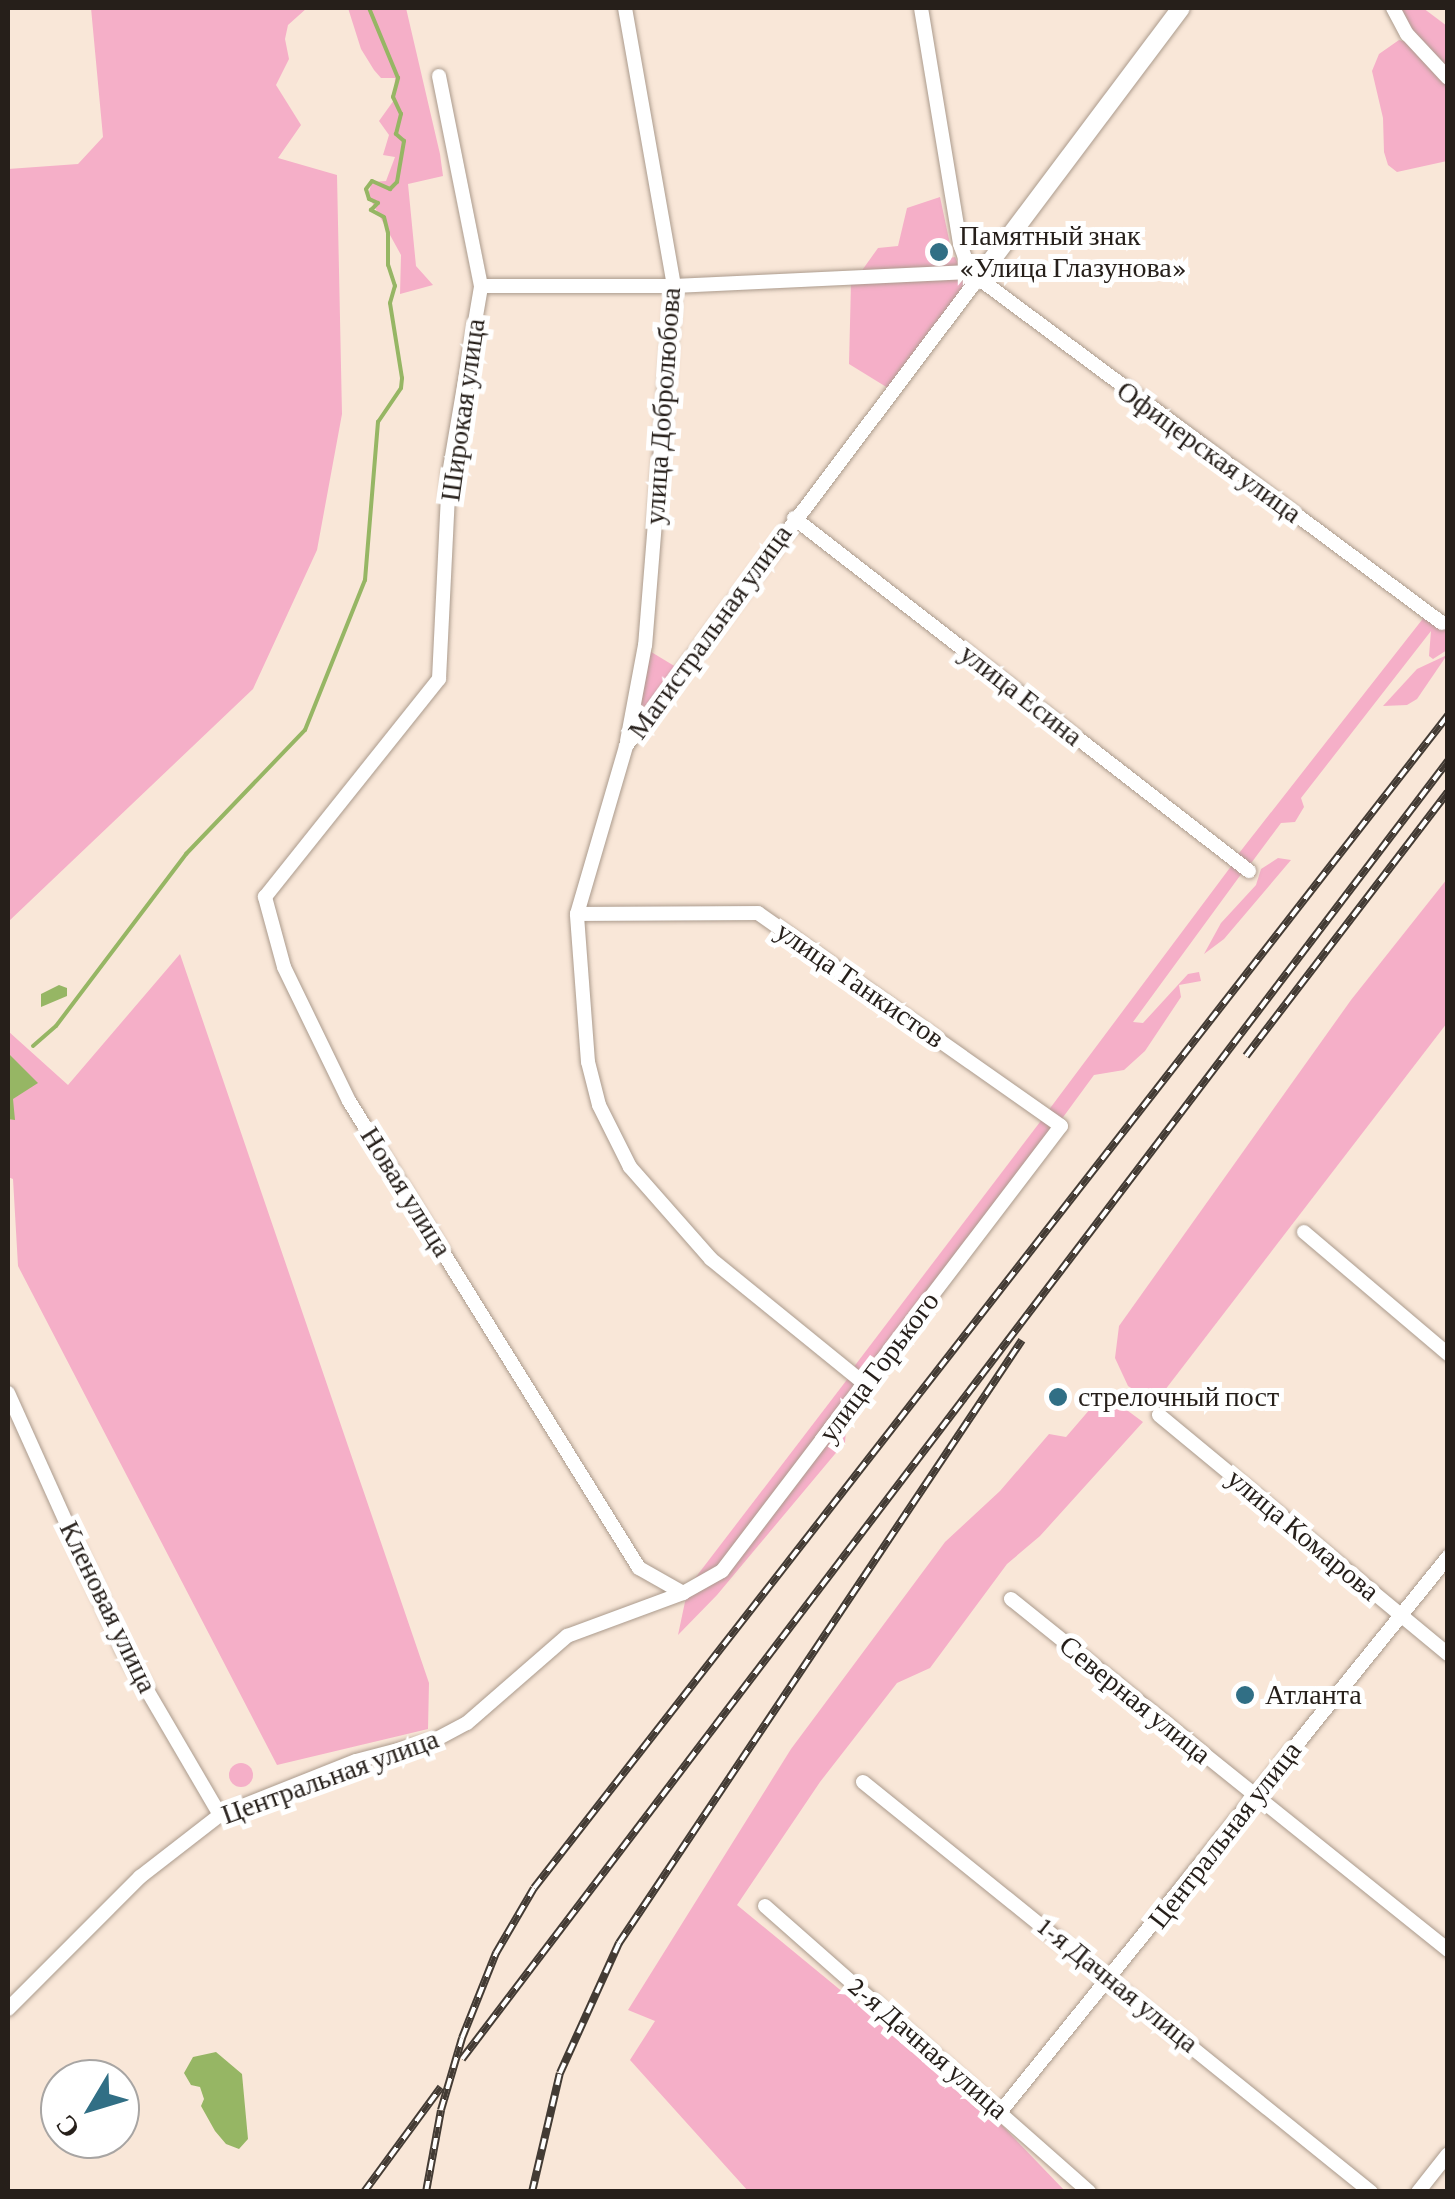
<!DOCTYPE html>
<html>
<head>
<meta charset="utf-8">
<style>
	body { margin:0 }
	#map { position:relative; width:1455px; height:2199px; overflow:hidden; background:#f9e7d8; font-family:"Crimson Pro",serif }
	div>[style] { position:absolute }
	.green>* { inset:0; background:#f5afc8 }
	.round { border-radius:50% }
	.water>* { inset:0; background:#96b664 }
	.stream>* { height:4px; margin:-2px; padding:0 2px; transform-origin:2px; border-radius:2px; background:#96b664 }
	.roads { filter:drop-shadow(0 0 2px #ab9b8d) drop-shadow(0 0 2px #ab9b8d) }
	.minor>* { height:14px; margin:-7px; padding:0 7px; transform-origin:7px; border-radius:7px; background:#fff }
	.tertiary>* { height:18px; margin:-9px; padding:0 9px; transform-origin:9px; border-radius:9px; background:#fff }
	.rail>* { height:8px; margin-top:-4px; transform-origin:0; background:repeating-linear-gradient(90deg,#fff 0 11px,#433b34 0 22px); box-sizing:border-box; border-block:2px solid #433b34 }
	.dots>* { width:28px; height:28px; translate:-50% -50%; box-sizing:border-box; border:5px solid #fff; border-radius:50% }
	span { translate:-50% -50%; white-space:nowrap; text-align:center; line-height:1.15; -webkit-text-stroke:10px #fff; paint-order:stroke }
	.poi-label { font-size:28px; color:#261f1a }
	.left { translate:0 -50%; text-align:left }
	.street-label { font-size:28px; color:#261f1a }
	.frame { position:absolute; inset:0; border:10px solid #261f1a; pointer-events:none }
	.north { position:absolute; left:40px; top:2059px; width:100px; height:100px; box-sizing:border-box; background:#fff; border:2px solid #a8a5a3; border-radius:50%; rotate:232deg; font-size:28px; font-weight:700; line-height:40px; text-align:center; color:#261f1a }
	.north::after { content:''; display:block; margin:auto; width:35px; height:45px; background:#316f85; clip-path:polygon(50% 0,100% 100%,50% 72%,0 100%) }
</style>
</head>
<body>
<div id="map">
	<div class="green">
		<div style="clip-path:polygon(91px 8px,307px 8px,288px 25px,285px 39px,289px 59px,276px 85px,301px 125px,278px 158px,337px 175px,342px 414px,317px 550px,253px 689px,8px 922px,8px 169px,78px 164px,103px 137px)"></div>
		<div style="clip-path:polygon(348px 8px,406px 8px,440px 154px,443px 176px,408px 184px,416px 266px,433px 285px,400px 294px,401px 255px,368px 195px,372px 182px,386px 181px,395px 157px,383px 155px,389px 135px,379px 121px,394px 100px,395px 78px,381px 78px,374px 70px,361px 49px)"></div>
		<div style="clip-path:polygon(1397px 8px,1423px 8px,1447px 26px,1447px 71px,1410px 32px)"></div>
		<div style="clip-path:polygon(1399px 40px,1410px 43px,1438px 78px,1447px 80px,1447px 161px,1397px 172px,1388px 165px,1384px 152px,1383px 118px,1372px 71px,1379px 54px)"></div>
		<div style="clip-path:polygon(940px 197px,950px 244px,929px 249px,933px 261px,955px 257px,961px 270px,858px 276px,878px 248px,898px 246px,907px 208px)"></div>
		<div style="clip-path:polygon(960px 278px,968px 282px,888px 388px,849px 364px,851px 283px)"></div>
		<div style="clip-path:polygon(1425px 616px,1447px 622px,1447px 650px,1433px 659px,1429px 656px,1431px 631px,1301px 798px,1304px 807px,1295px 822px,1281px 823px,1249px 866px,1236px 857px)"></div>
		<div style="clip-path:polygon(648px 650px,676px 667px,635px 727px)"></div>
		<div style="clip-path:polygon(1447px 655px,1417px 699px,1407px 705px,1383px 706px,1417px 669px)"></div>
		<div style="clip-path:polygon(1278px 858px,1291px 860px,1224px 939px,1204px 954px,1221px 923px,1256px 885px,1261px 869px)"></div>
		<div style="clip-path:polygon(1232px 865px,1242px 873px,1133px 1022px,1143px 1023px,1188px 974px,1199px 972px,1201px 981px,1179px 985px,1181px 997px,1145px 1051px,1124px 1070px,1094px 1075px,1061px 1120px,1048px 1111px)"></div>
		<div style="clip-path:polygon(1447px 879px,1447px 1023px,1155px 1403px,1128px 1386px,1115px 1358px,1119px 1326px,1351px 1000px)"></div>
		<div style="clip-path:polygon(180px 954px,429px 1683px,428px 1729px,277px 1765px,18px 1266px,13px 1179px,8px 1177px,8px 1031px,68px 1085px)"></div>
		<div style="clip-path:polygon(1043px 1118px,1054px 1127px,866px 1379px,853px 1368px)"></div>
		<div style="clip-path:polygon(849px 1377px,861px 1385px,720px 1567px,689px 1586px)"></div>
		<div style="clip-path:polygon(1097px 1401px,1124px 1408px,1143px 1422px,1040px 1536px,1007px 1564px,930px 1668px,897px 1683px,820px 1782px,737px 1905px,991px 2114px,1065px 2191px,748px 2191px,630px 2060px,655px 2021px,628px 2010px,791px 1749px,945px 1542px,1000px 1491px,1049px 1434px,1066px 1437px)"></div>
		<div style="clip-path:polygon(839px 1425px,846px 1430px,845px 1442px,717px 1595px,678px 1635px,686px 1597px,723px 1575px)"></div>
		<div class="round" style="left:229px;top:1763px;width:24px;height:24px"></div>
	</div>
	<div class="water">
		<div style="clip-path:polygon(59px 985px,67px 988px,67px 996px,41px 1007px,41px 994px)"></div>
		<div style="clip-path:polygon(8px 1053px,38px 1083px,13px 1099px,15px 1120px,8px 1119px)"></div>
		<div style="clip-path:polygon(216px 2052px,242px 2074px,248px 2139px,239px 2149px,226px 2144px,215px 2131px,201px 2106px,204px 2099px,200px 2087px,191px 2085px,184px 2073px,193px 2057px)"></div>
	</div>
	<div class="stream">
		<div style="left:33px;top:1046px;width:30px;rotate:-41deg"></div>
		<div style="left:56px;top:1026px;width:216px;rotate:-52.9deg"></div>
		<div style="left:186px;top:854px;width:172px;rotate:-46.2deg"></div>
		<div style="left:305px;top:730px;width:162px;rotate:-68.2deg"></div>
		<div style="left:365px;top:580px;width:159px;rotate:-85.3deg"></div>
		<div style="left:378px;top:422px;width:41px;rotate:-55.9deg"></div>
		<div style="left:401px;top:388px;width:10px;rotate:-84deg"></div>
		<div style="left:402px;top:378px;width:76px;rotate:-99.1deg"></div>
		<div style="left:390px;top:303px;width:18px;rotate:-74deg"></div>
		<div style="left:395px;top:286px;width:22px;rotate:-108deg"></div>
		<div style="left:388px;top:265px;width:32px;rotate:-90deg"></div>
		<div style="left:388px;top:233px;width:16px;rotate:-104deg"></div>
		<div style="left:384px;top:217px;width:15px;rotate:-152deg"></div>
		<div style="left:371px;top:210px;width:10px;rotate:-45deg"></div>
		<div style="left:378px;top:203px;width:10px;rotate:-156deg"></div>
		<div style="left:369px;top:199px;width:10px;rotate:-107deg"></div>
		<div style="left:366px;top:189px;width:10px;rotate:-53deg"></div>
		<div style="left:372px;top:181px;width:20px;rotate:24deg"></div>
		<div style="left:390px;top:189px;width:10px;rotate:-45deg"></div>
		<div style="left:397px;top:182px;width:42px;rotate:-80.3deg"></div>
		<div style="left:404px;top:141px;width:11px;rotate:-139deg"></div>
		<div style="left:396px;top:134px;width:21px;rotate:-76deg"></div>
		<div style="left:401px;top:114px;width:19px;rotate:-115deg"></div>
		<div style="left:393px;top:97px;width:20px;rotate:-75deg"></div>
		<div style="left:398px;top:78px;width:76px;rotate:-112.5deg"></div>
	</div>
	<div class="roads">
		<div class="minor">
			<div style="left:625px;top:8px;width:282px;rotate:80deg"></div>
			<div style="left:674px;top:286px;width:360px;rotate:94.6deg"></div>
			<div style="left:645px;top:645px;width:98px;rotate:100.6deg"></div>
			<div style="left:921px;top:8px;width:239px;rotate:80.6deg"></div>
			<div style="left:960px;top:244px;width:30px;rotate:70deg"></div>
			<div style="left:1393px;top:8px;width:30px;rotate:62deg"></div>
			<div style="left:1407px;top:34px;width:60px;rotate:47deg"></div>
			<div style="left:439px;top:76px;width:214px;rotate:78.7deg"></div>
			<div style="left:794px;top:518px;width:576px;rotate:37.81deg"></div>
			<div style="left:1304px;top:1232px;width:189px;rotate:40.3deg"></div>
			<div style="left:866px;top:1385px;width:200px;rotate:-140.9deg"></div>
			<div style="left:711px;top:1259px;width:123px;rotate:-131.4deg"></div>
			<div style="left:630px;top:1167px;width:69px;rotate:-116.6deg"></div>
			<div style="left:599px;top:1105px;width:44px;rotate:-104.3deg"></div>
			<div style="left:588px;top:1062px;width:148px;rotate:-94.3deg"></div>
			<div style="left:577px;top:914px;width:175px;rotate:-73.7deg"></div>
			<div style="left:626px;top:746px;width:582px;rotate:-53.03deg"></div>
			<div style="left:8px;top:1393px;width:281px;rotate:65.8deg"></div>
			<div style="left:123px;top:1649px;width:192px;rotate:59.7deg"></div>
			<div style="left:1159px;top:1415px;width:375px;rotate:39.6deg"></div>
			<div style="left:683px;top:1593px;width:51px;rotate:-150.4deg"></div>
			<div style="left:639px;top:1568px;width:550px;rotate:-121.84deg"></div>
			<div style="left:349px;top:1101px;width:149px;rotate:-115.9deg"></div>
			<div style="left:284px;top:967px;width:73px;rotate:-105.2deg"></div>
			<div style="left:265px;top:897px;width:279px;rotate:-51.4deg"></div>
			<div style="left:439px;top:679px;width:205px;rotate:-87.2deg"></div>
			<div style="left:449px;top:474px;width:191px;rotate:-80.3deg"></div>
			<div style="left:481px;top:286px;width:193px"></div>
			<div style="left:674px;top:286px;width:296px;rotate:-2.7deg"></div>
			<div style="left:970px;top:272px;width:588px;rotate:36.64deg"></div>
			<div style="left:1011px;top:1599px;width:561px;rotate:38.77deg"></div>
			<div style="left:863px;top:1782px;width:653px;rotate:38.91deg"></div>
			<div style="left:765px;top:1906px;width:432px;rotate:41.4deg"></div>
			<div style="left:8px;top:2009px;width:187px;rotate:-45deg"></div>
			<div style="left:140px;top:1877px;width:101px;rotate:-37.8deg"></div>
			<div style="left:220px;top:1815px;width:146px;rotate:-21.7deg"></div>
			<div style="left:356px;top:1761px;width:80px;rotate:-14.6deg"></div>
			<div style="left:433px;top:1741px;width:38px;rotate:-28deg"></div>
			<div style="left:467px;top:1723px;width:133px;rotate:-41deg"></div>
			<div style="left:567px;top:1636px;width:124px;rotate:-20.3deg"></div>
			<div style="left:683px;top:1593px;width:45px;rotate:-29.4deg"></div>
			<div style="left:722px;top:1571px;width:559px;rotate:-52.7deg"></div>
			<div style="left:1061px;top:1126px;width:370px;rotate:-144.9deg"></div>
			<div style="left:758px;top:913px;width:181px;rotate:179.7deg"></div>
			<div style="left:1001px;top:2111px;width:712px;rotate:-51.1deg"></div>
			<div style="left:1418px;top:2192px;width:48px;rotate:-51.7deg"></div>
		</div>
		<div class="tertiary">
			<div style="left:976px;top:281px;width:341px;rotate:-53.1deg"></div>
		</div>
	</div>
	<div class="rail">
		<div style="left:1246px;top:1056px;width:332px;rotate:-52.6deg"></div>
		<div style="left:462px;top:2059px;width:1630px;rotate:-52.78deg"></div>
		<div style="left:364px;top:2192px;width:130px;rotate:-53.7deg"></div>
		<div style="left:426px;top:2192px;width:83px;rotate:-79.6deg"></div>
		<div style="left:441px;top:2110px;width:75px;rotate:-73.7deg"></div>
		<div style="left:462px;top:2038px;width:92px;rotate:-68.2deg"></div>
		<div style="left:496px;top:1953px;width:75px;rotate:-59.7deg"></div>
		<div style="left:534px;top:1888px;width:1487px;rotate:-52.07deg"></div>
		<div style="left:532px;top:2192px;width:122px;rotate:-76.8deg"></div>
		<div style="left:560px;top:2073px;width:143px;rotate:-65.6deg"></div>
		<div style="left:619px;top:1943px;width:725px;rotate:-56.24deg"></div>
	</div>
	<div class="dots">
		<div style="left:939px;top:252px;background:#316f85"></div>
		<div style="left:1058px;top:1397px;background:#316f85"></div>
		<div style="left:1245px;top:1695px;background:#316f85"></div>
	</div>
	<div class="poi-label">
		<span class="left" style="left:959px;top:252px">Памятный знак<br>«Улица Глазунова»</span>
		<span class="left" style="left:1078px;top:1397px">стрелочный пост</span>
		<span class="left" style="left:1265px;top:1695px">Атланта</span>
	</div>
	<div class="street-label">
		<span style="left:663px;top:406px;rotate:-86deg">улица Добролюбова</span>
		<span style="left:463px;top:410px;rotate:-82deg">Широкая улица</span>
		<span style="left:1209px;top:452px;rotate:36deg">Офицерская улица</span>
		<span style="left:710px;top:632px;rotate:-54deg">Магистральная улица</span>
		<span style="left:1021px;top:695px;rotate:38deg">улица Есина</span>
		<span style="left:860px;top:985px;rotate:35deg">улица Танкистов</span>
		<span style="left:406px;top:1192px;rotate:58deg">Новая улица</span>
		<span style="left:879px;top:1367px;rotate:-53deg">улица Горького</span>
		<span style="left:1303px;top:1535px;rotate:40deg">улица Комарова</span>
		<span style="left:108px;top:1607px;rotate:64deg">Кленовая улица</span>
		<span style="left:1135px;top:1700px;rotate:39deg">Северная улица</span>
		<span style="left:330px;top:1777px;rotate:-20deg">Центральная улица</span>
		<span style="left:1225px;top:1835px;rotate:-52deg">Центральная улица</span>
		<span style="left:1118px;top:1985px;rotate:39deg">1-я Дачная улица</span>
		<span style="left:928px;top:2048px;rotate:41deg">2-я Дачная улица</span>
	</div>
	<div class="frame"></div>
	<div class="north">С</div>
</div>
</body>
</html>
